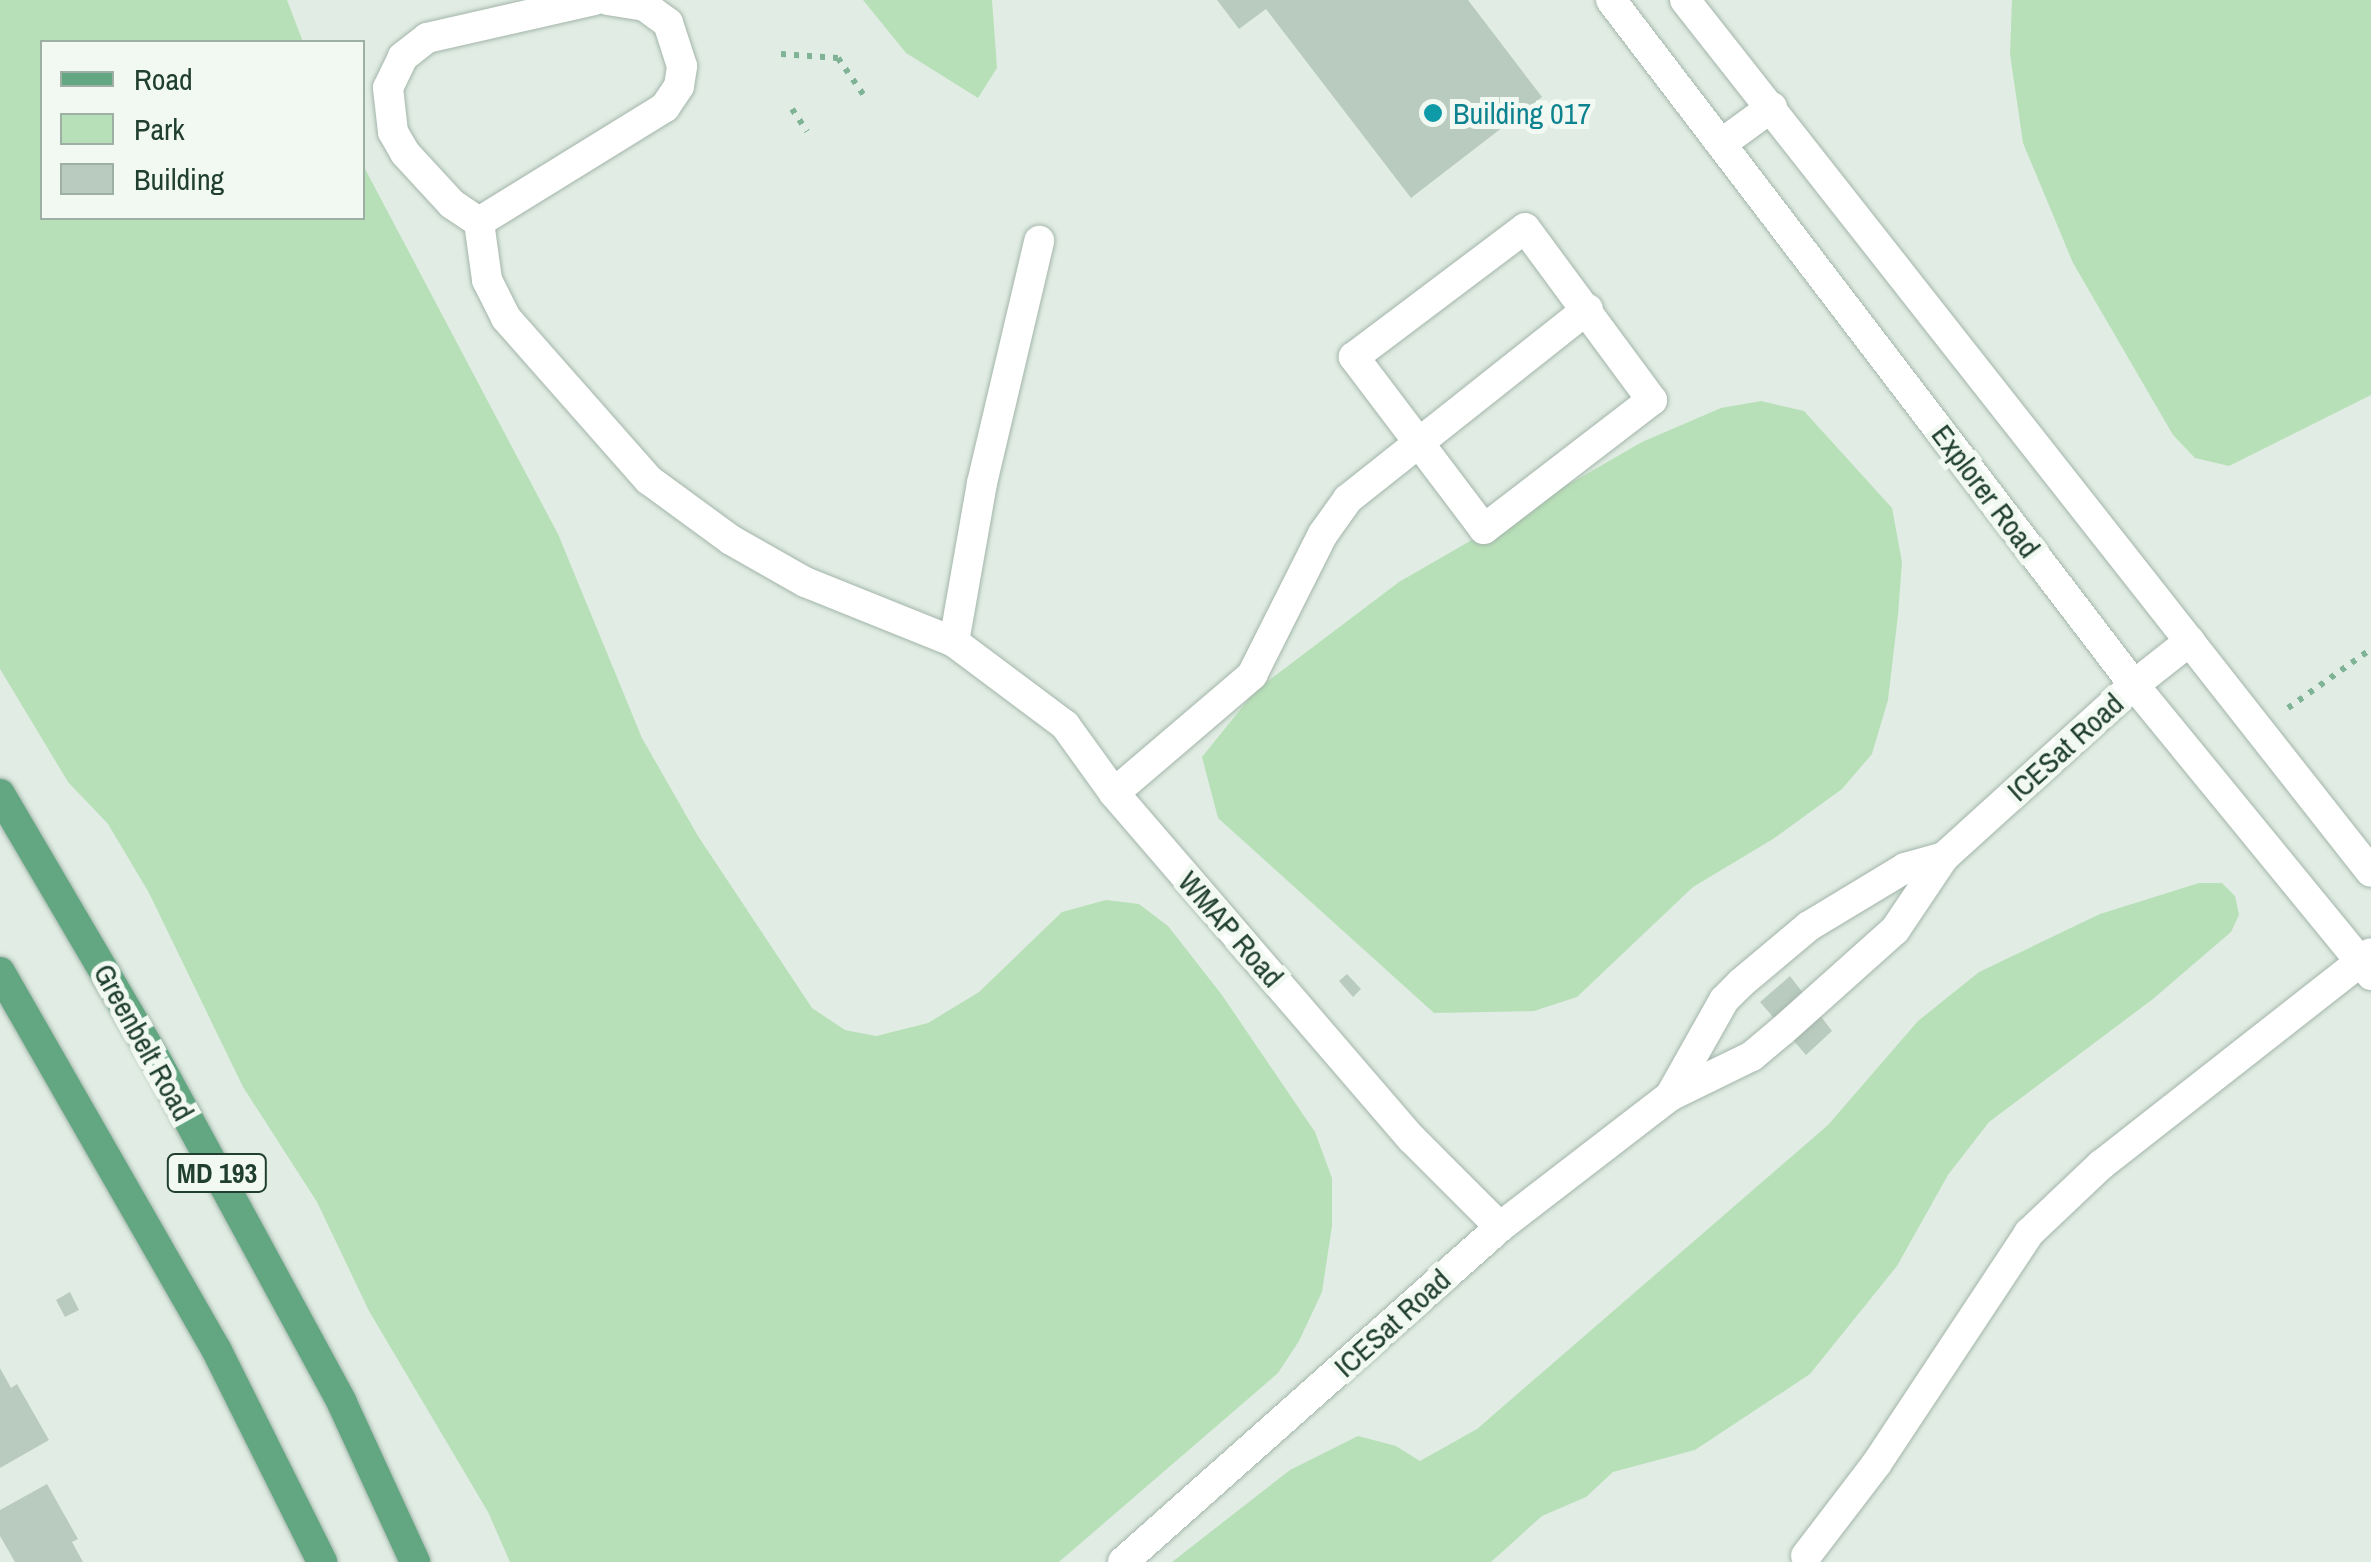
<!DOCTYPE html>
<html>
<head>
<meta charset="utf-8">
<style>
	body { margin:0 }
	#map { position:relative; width:2371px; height:1562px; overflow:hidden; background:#e1ede4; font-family:"Archivo Narrow",sans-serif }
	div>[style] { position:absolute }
	.green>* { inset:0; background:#b8e0b8 }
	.building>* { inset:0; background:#b9cbbf }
	.path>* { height:6px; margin-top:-3px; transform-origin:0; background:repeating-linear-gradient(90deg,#7fb395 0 5px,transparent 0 13px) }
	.roads { filter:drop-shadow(0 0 2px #a3b5aa) drop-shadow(0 0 2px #a3b5aa) }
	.minor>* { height:30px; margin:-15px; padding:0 15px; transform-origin:15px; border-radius:15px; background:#fff }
	.major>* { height:30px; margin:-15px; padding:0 15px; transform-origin:15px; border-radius:15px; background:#62a682 }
	.dots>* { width:28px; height:28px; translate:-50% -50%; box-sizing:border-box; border:5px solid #f2f9f3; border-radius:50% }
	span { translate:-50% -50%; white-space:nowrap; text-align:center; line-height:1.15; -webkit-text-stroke:10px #f2f9f3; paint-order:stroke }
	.shield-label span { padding:2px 8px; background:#f2f9f3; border:2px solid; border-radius:8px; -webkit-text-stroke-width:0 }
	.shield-label { font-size:28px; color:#203f2e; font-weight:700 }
	.culture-label { font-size:30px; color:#0d838f }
	.left { translate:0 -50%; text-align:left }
	.street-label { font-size:30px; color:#203f2e }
	.legend { position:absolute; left:40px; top:40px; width:325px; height:180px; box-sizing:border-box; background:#f2f9f3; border:2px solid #9eafa4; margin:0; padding:12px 18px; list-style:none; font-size:30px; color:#203f2e }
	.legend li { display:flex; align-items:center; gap:20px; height:50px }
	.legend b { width:50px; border:2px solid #9eafa4 }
</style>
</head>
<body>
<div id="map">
	<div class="green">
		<div style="clip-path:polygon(0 0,287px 0,303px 42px,42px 42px,42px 218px,362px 218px,363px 165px,558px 534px,642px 738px,698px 836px,812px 1008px,845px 1030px,876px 1036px,928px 1023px,979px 992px,1062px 912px,1106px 900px,1139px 904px,1168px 926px,1222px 995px,1315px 1132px,1332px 1178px,1332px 1226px,1322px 1292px,1299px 1341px,1278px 1373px,1059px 1562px,510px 1562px,488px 1512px,369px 1311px,317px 1202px,243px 1087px,149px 893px,108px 824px,68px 782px,0 669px)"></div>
		<div style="clip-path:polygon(863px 0,992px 0,997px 68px,978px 98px,906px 53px)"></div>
		<div style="clip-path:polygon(2012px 0,2371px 0,2371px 395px,2229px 466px,2195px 458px,2173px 435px,2073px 263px,2023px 143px,2010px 54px)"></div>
		<div style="clip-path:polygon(1761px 401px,1804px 411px,1892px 508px,1902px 562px,1898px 615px,1888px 700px,1872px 754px,1842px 789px,1773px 839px,1693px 887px,1577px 997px,1534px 1011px,1434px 1013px,1218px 818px,1202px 757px,1256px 690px,1399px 582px,1642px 442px,1721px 408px)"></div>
		<div style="clip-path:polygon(2199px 883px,2222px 883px,2235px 896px,2239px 915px,2231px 932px,2153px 999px,1989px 1122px,1948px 1175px,1897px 1266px,1810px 1374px,1695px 1450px,1613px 1472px,1586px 1497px,1542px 1516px,1491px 1562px,1172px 1562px,1290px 1470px,1358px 1436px,1396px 1446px,1420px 1461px,1477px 1429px,1828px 1125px,1918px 1021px,1979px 972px,2100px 914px)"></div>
	</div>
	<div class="building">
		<div style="clip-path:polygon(1217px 0,1468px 0,1542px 97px,1411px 198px,1266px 9px,1239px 29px)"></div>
		<div style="clip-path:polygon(1347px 974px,1361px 989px,1353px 997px,1339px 981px)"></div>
		<div style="clip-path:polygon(1790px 976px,1832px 1031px,1806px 1055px,1760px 1002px)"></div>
		<div style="clip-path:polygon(70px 1292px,79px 1310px,65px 1317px,56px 1300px)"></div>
		<div style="clip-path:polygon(0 1368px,11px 1388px,17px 1384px,49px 1440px,0 1468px)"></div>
		<div style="clip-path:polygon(47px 1484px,78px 1539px,72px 1542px,83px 1562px,15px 1562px,0 1536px,0 1510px)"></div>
	</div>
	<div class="path">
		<div style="left:781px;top:54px;width:57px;rotate:4deg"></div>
		<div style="left:838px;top:58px;width:47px;rotate:55.3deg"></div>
		<div style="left:792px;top:109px;width:27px;rotate:56deg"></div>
		<div style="left:2288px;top:708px;width:102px;rotate:-35.4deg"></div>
	</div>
	<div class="roads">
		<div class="minor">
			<div style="left:594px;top:0;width:171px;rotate:167.2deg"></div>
			<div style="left:427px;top:38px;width:31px;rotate:142deg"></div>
			<div style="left:403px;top:57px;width:34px;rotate:116deg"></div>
			<div style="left:388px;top:88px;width:44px;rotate:83.5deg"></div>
			<div style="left:393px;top:132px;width:24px;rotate:60deg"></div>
			<div style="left:405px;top:153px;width:69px;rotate:47.3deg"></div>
			<div style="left:452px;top:204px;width:32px;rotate:34deg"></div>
			<div style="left:479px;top:222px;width:59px;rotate:82.1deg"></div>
			<div style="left:487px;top:280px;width:42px;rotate:63.4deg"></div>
			<div style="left:506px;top:318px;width:216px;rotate:48.6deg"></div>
			<div style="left:649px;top:480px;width:102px;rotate:36.2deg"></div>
			<div style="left:731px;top:540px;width:85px;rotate:29.6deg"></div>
			<div style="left:805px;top:582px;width:161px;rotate:21.9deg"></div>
			<div style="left:954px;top:642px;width:139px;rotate:36.8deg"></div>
			<div style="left:1065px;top:725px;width:84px;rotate:54.2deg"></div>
			<div style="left:1114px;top:793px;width:457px;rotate:49.3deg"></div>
			<div style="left:1412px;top:1139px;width:124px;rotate:45deg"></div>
			<div style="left:1611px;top:0;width:862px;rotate:52.64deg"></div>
			<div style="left:2134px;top:685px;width:375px;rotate:50.7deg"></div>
			<div style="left:1685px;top:0;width:1109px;rotate:51.81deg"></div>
			<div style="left:1721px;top:144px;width:63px;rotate:-36deg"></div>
			<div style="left:479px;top:222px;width:219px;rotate:-31.7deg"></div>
			<div style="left:665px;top:107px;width:25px;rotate:-56deg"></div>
			<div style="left:679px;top:86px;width:20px;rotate:-81deg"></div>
			<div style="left:682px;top:66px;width:45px;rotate:-108deg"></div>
			<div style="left:668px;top:23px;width:29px;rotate:-144deg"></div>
			<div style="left:645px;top:6px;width:38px;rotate:-171deg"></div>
			<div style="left:1525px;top:228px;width:214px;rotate:53.6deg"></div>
			<div style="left:1652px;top:400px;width:212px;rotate:142.5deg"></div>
			<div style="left:1484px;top:529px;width:216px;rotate:-127.1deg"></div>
			<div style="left:1354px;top:357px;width:214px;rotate:-37deg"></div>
			<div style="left:954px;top:642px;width:161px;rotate:-80deg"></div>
			<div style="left:982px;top:483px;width:249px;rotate:-76.7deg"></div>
			<div style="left:1114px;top:793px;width:182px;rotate:-40.5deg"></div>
			<div style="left:1252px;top:675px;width:158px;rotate:-63.3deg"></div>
			<div style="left:1323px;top:534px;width:43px;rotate:-54.5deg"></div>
			<div style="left:1348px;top:499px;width:306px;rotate:-38.4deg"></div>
			<div style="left:1670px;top:1096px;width:110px;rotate:-60.6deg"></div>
			<div style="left:1724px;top:1000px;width:24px;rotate:-45deg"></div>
			<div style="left:1741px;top:983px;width:89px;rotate:-40deg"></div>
			<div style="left:1809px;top:926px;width:112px;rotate:-31.1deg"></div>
			<div style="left:1905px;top:868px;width:41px;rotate:-15.8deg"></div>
			<div style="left:1806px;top:1556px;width:117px;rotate:-52.6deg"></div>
			<div style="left:1877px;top:1463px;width:276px;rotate:-56.5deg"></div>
			<div style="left:2029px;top:1233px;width:99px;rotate:-43.4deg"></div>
			<div style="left:2101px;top:1165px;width:343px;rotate:-38.1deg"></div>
			<div style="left:1123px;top:1562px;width:504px;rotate:-41.62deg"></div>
			<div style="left:1500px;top:1227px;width:215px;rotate:-37.6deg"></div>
			<div style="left:1670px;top:1096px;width:91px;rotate:-26deg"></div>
			<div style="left:1752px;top:1056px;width:40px;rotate:-40deg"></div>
			<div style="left:1783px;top:1030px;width:150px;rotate:-41.8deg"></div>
			<div style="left:1895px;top:930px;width:88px;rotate:-56.1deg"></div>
			<div style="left:1944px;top:857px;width:256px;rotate:-42.2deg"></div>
			<div style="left:2134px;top:685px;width:71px;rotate:-38.2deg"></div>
		</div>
		<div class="major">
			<div style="left:0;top:794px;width:306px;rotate:59.6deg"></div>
			<div style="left:155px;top:1058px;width:392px;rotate:61.5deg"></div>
			<div style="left:342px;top:1403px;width:175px;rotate:65.3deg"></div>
			<div style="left:0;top:972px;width:434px;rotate:60.2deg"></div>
			<div style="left:216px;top:1349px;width:238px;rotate:63.5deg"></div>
		</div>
	</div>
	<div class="dots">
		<div style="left:1433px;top:113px;background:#0f9aa8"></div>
	</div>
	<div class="shield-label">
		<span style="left:217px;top:1173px">MD 193</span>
	</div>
	<div class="culture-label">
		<span class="left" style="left:1453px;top:113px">Building 017</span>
	</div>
	<div class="street-label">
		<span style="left:1986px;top:491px;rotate:53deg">Explorer Road</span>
		<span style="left:2065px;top:747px;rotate:-42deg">ICESat Road</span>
		<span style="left:1231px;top:929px;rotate:49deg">WMAP Road</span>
		<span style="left:144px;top:1042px;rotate:61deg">Greenbelt Road</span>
		<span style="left:1392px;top:1323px;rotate:-42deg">ICESat Road</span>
	</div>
	<ul class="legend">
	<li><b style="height:12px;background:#62a682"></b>Road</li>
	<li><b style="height:28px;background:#b8e0b8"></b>Park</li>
	<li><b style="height:28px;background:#b9cbbf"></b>Building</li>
	</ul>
</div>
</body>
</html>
